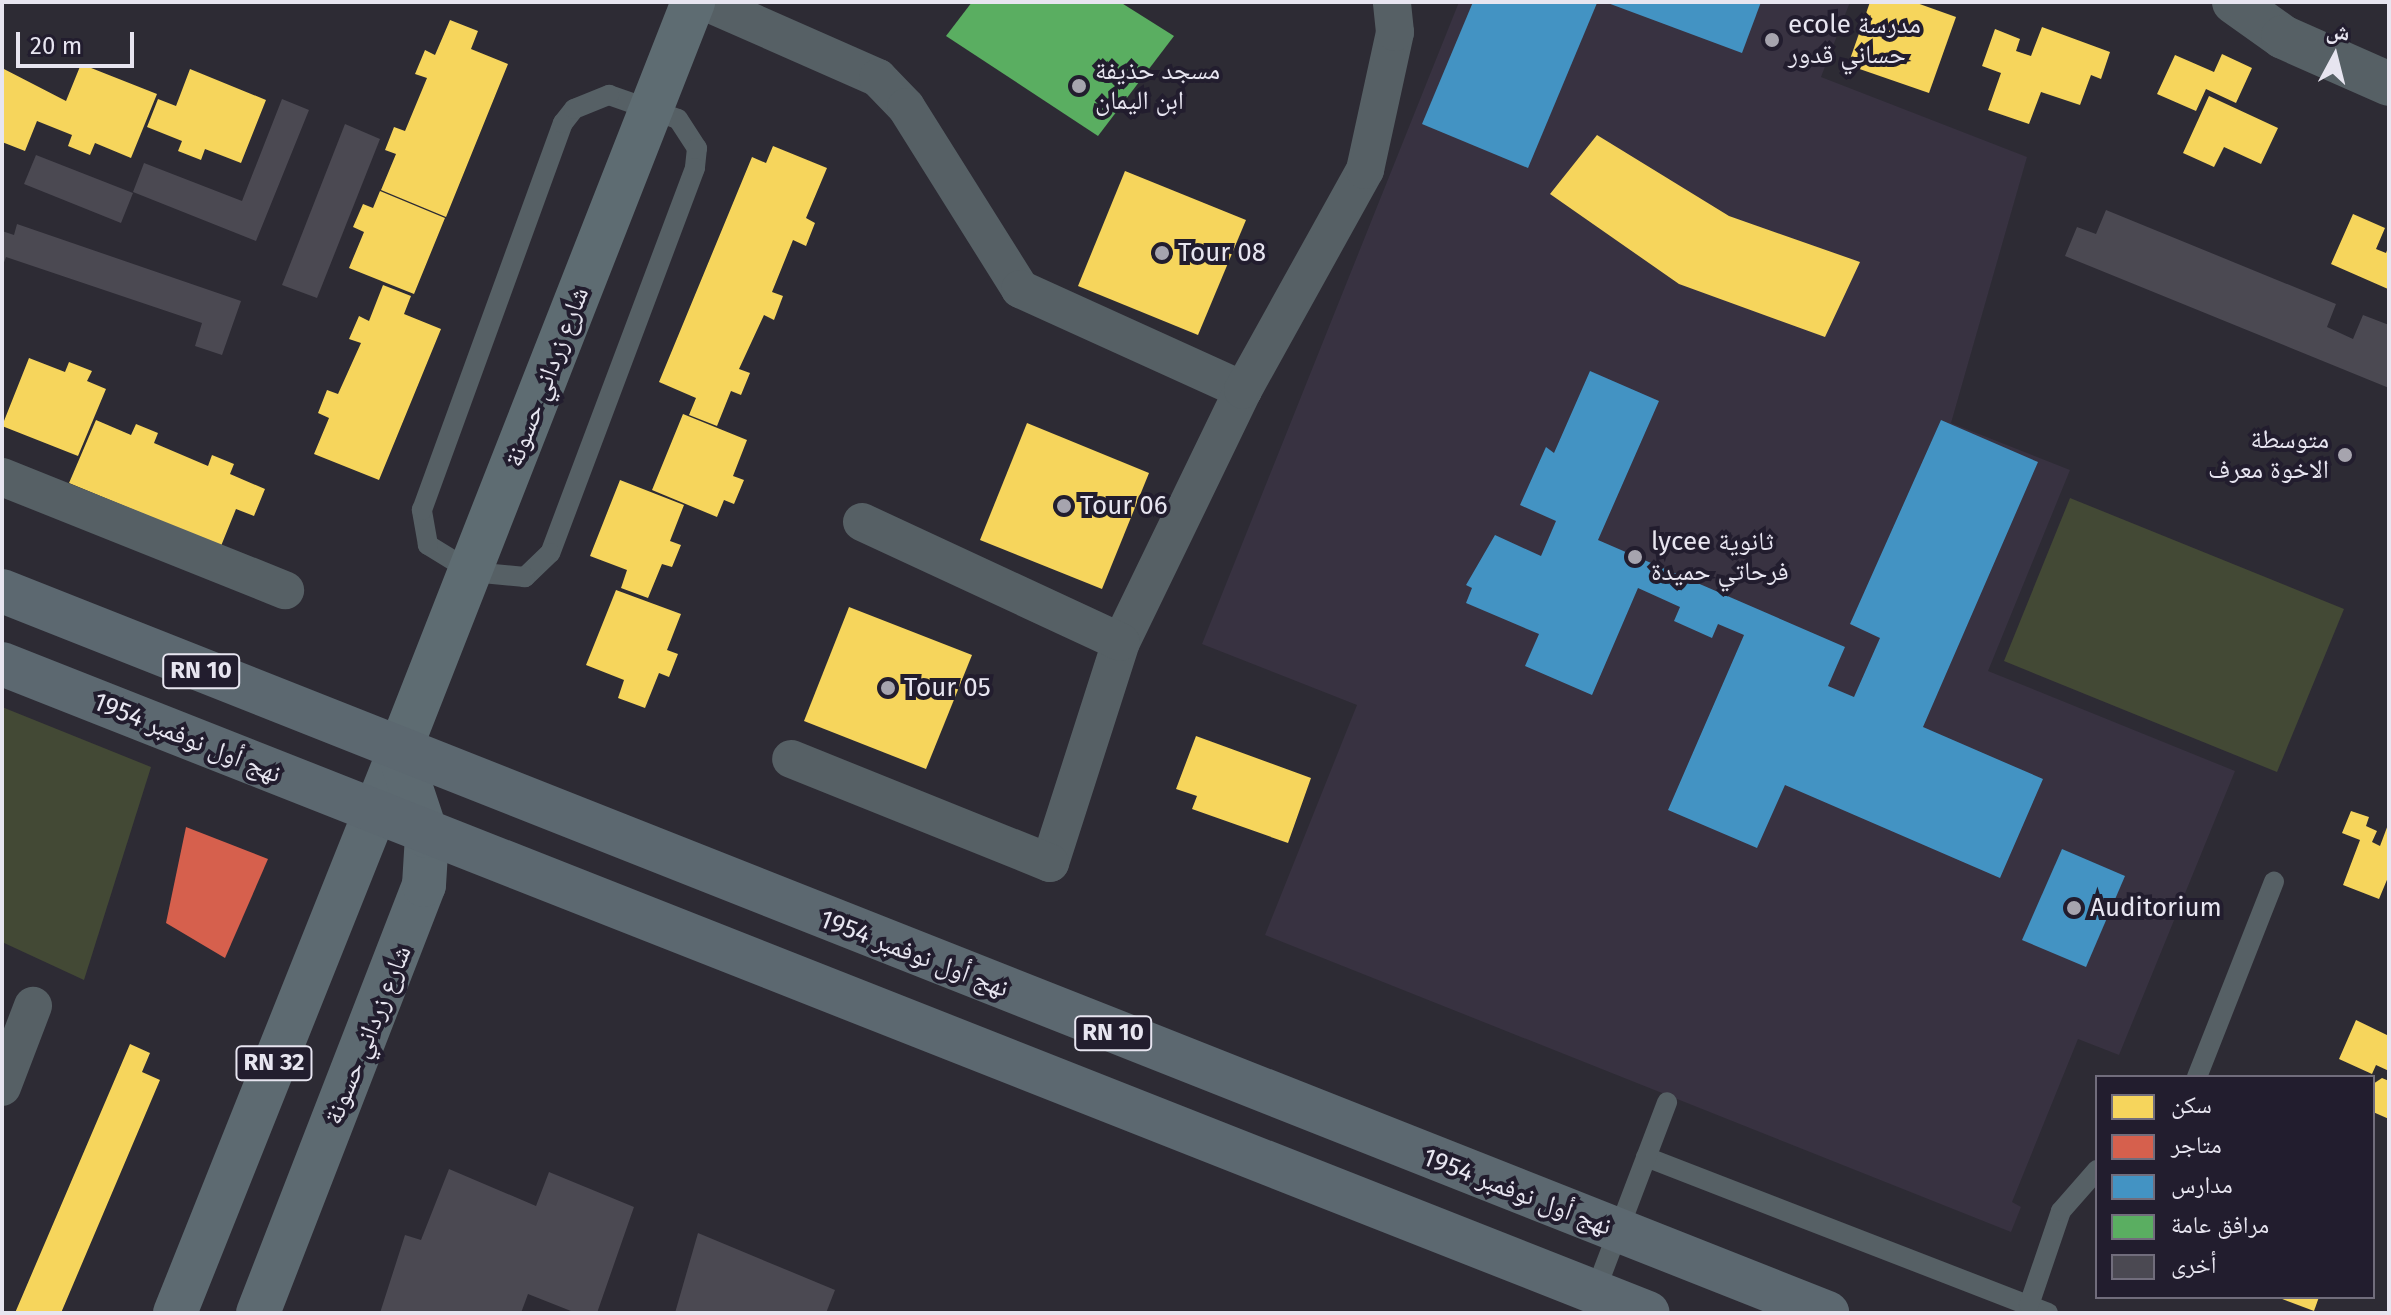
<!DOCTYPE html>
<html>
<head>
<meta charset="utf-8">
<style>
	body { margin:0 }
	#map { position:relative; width:2391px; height:1315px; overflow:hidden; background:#2d2b34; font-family:"Fira Sans","Noto Naskh Arabic",sans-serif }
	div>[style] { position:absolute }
	.education>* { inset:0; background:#383241 }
	.green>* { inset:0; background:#434935 }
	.homes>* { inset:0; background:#f6d55c }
	.shops>* { inset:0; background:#d6604d }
	.schools>* { inset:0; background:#4393c3 }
	.public>* { inset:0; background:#5aae61 }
	.building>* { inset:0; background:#4b4952 }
	.service>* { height:20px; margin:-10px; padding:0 10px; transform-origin:10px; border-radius:10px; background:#566065 }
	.minor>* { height:38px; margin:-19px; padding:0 19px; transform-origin:19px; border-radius:19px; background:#566065 }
	.tertiary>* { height:44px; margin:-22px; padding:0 22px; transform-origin:22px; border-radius:22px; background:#566065 }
	.secondary>* { height:44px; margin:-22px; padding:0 22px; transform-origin:22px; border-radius:22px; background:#5e6c72 }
	.primary>* { height:44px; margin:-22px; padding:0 22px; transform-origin:22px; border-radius:22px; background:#5d6a71 }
	.trunk>* { height:44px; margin:-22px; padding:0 22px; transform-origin:22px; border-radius:22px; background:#5c6870 }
	.dots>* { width:22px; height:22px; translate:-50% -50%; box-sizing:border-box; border:4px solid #221d2e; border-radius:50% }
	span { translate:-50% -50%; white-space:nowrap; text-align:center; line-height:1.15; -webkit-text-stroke:8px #221d2e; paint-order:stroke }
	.shield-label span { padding:2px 6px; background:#221d2e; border:2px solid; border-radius:6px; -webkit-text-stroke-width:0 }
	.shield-label { font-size:24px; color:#e7e5f0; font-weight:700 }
	.poi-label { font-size:26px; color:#e7e5f0 }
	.left { translate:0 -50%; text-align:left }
	.right { translate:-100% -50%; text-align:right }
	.street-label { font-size:26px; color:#e7e5f0 }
	.frame { position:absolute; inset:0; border:4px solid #e7e5f0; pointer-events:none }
	.legend { position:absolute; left:2095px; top:1075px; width:280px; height:224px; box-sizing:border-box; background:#221d2e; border:2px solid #716d7c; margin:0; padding:10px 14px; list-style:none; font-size:24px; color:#e7e5f0 }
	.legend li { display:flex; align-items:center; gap:16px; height:40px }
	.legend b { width:40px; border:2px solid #716d7c }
	.north { position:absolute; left:2295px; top:16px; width:80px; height:80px; -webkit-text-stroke:6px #221d2e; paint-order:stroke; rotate:7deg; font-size:22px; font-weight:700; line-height:32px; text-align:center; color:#e7e5f0 }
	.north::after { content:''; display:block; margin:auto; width:28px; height:36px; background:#e7e5f0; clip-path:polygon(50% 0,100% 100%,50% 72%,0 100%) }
	.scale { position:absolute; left:16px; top:32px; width:118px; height:36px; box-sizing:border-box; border:4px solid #e7e5f0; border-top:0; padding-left:10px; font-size:24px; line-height:28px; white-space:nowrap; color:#e7e5f0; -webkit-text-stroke:6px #221d2e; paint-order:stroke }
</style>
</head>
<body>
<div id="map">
	<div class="education">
		<div style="clip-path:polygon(1459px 2px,1850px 2px,1821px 77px,2027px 157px,1951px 423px,2070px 470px,1988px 671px,2235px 771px,2119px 1055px,2078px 1039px,2012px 1202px,2021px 1207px,2011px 1232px,1265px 935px,1357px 705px,1202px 644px)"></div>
	</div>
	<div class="green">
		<div style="clip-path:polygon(2070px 498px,2344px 609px,2277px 772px,2004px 661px)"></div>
		<div style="clip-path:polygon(2px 707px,151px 767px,84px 980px,2px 942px)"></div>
	</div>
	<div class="homes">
		<div style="clip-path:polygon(1870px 2px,1914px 2px,1956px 17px,1929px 93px,1848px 65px)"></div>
		<div style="clip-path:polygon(450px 20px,478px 31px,471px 49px,508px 64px,446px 217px,381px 190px,396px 154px,385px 150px,394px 127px,405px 131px,427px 78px,415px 74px,425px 50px,435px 55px)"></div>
		<div style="clip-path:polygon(2042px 27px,2110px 52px,2101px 79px,2091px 75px,2080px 105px,2041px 92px,2029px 124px,1988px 110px,2001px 73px,1982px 66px,1995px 29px,2020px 39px,2016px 51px,2031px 56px)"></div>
		<div style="clip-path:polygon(2222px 54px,2252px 68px,2236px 103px,2206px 89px,2196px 111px,2157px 94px,2175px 55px,2214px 72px)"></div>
		<div style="clip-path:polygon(81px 64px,157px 94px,131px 158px,95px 143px,90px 155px,68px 146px,72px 135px,37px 121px,25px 151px,2px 142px,2px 68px,66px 101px)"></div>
		<div style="clip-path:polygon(190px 69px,266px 100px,241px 163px,205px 149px,201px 160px,178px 151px,182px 141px,147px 127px,158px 99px,176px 106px)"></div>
		<div style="clip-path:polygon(2209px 96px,2278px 128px,2261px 164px,2224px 147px,2214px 167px,2183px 153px)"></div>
		<div style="clip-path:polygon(1597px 135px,1729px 216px,1860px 262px,1825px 337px,1679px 284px,1550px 194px)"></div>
		<div style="clip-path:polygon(773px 146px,827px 168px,806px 218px,815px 223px,806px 246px,793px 240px,772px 292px,783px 296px,774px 320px,764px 315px,739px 369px,750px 373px,741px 395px,731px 391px,717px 426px,689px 415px,696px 398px,659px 382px,752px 157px,766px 163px)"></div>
		<div style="clip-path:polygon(1125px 171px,1246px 220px,1198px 335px,1078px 286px)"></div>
		<div style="clip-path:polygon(380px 191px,445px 218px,414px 294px,349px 268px,364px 232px,353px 227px,363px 204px,373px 208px)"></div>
		<div style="clip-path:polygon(2353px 214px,2385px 228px,2376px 249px,2386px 253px,2389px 245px,2388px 289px,2331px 264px)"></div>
		<div style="clip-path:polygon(383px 285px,411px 296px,404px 314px,441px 329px,379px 480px,314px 454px,329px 418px,318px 413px,327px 390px,338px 394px,361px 343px,349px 339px,359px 316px,369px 321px)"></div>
		<div style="clip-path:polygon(29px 358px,65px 372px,69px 362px,92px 371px,87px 381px,106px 389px,78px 456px,2px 426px)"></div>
		<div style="clip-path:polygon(683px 414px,747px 440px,733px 476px,744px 480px,734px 504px,724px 500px,717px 517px,652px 490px)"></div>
		<div style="clip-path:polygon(96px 420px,131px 435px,136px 424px,158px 433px,154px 443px,208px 466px,212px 455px,234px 464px,230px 474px,265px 489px,254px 516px,236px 509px,221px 546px,69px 483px)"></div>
		<div style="clip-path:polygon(1027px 423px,1149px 473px,1102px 589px,980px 540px)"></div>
		<div style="clip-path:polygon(620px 480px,684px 505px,670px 541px,681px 545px,672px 567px,662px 564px,648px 598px,621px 588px,627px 570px,590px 556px)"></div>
		<div style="clip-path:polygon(616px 590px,681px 614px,667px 650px,678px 654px,669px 677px,659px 673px,645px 708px,618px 698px,624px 680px,586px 665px)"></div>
		<div style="clip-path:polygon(849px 607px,972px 655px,926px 769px,804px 721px)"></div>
		<div style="clip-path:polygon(1196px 736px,1311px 778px,1288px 843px,1192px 809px,1197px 796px,1176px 789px)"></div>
		<div style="clip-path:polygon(2351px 811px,2369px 817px,2366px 826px,2377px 831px,2372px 842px,2380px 846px,2389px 822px,2389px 875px,2379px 899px,2343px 885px,2360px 840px,2342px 833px)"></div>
		<div style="clip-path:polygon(2356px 1020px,2389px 1036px,2389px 1071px,2376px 1065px,2372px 1074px,2339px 1059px)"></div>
		<div style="clip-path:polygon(130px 1044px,150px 1053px,142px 1072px,160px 1080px,61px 1313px,15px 1313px)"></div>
		<div style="clip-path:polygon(2382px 1078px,2389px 1081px,2389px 1119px,2373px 1112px,2373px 1084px)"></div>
		<div style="clip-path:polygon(2277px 1297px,2319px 1297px,2314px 1311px)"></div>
	</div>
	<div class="shops">
		<div style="clip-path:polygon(186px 827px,268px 859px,225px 958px,166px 923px)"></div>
	</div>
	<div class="schools">
		<div style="clip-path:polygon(1473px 2px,1597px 3px,1528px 168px,1422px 124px)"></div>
		<div style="clip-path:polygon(1605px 2px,1761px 2px,1742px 53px)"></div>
		<div style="clip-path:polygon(1590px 371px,1659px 401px,1598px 540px,1845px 647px,1828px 686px,1854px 697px,1880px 638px,1850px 624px,1941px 420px,2038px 462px,1923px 727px,2043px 779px,2000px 878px,1785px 785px,1757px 848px,1668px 810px,1744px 635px,1718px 624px,1712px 638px,1674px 621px,1680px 607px,1638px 588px,1592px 695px,1525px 666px,1539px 634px,1466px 603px,1472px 588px,1466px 585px,1495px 535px,1541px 556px,1556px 521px,1520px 505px,1546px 447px,1554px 453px)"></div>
		<div style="clip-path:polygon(2062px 849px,2125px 876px,2086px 967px,2022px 940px)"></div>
	</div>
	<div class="public">
		<div style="clip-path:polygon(972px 2px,1120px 2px,1174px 36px,1098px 136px,946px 36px)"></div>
	</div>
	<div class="building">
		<div style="clip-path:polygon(282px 99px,309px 110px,256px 241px,133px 192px,144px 163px,242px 201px)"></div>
		<div style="clip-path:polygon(345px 124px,380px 139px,317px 298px,282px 285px)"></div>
		<div style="clip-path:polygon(36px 155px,133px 193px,121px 223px,24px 184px)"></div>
		<div style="clip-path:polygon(2106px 210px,2336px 304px,2327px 327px,2353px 339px,2363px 315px,2389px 325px,2389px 388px,2065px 256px,2077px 227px,2096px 234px)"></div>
		<div style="clip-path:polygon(17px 224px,241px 301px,222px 355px,195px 346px,202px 323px,6px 257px,2px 268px,2px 231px,14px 235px)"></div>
		<div style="clip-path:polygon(449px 1169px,536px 1206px,549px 1172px,634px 1207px,597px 1313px,576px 1313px,528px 1294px,521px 1313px,380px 1313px,405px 1235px,421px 1240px)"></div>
		<div style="clip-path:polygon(698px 1233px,835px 1290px,826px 1313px,675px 1313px)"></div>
	</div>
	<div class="service">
		<div style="left:609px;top:95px;width:73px;rotate:19.2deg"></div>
		<div style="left:678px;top:119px;width:35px;rotate:57deg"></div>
		<div style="left:697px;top:148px;width:20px;rotate:96deg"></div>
		<div style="left:695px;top:168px;width:411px;rotate:110.6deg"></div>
		<div style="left:550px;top:553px;width:35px;rotate:136deg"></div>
		<div style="left:525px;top:577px;width:53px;rotate:-174.6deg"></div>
		<div style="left:472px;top:572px;width:52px;rotate:-148.5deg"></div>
		<div style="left:428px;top:545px;width:36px;rotate:-100deg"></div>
		<div style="left:422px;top:510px;width:412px;rotate:-70deg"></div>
		<div style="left:563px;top:123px;width:18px;rotate:-52deg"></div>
		<div style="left:574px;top:109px;width:38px;rotate:-22deg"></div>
		<div style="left:2197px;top:1077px;width:210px;rotate:-68.5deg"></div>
		<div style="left:1646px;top:1157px;width:431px;rotate:21.2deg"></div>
		<div style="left:1595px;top:1292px;width:203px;rotate:-69.2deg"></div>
		<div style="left:2029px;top:1305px;width:99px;rotate:-71.2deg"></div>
		<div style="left:2061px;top:1211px;width:55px;rotate:-48.7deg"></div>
	</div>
	<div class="minor">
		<div style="left:706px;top:2px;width:188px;rotate:23.8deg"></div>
		<div style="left:878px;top:78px;width:40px;rotate:46deg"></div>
		<div style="left:906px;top:107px;width:215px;rotate:57.9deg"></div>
		<div style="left:1020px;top:289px;width:245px;rotate:24.4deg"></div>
		<div style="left:1243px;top:390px;width:280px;rotate:115.8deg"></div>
		<div style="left:1121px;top:642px;width:232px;rotate:107.8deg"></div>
		<div style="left:1050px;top:863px;width:279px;rotate:-158.1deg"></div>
		<div style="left:1243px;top:390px;width:252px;rotate:-61deg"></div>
		<div style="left:1365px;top:170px;width:141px;rotate:-77.7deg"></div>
		<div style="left:1395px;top:32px;width:30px;rotate:-96deg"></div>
		<div style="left:2px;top:477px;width:305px;rotate:21.8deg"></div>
		<div style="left:862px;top:522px;width:285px;rotate:24.9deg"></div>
		<div style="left:2px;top:1087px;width:87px;rotate:-69.1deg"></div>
	</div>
	<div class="tertiary">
		<div style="left:2234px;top:2px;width:60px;rotate:35.5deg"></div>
		<div style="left:2283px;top:37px;width:116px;rotate:23.9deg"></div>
	</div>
	<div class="secondary">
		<div style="left:399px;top:752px;width:806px;rotate:-68.59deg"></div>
	</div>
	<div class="primary">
		<div style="left:175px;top:1313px;width:604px;rotate:-68.23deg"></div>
		<div style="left:258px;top:1313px;width:459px;rotate:-68.8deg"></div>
		<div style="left:424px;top:885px;width:49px;rotate:-86.5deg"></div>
		<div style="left:427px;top:836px;width:89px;rotate:-108.4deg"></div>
	</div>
	<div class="trunk">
		<div style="left:2px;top:591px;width:1963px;rotate:21.58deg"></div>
		<div style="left:2px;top:664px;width:1769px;rotate:21.52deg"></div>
	</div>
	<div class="dots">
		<div style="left:1772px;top:40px;background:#a6a4ae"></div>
		<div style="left:1079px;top:86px;background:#a6a4ae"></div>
		<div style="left:1162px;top:253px;background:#a6a4ae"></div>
		<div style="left:2345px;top:455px;background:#a6a4ae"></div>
		<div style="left:1064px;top:506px;background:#a6a4ae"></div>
		<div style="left:1635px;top:557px;background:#a6a4ae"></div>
		<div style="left:888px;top:688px;background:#a6a4ae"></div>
		<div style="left:2074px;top:908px;background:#a6a4ae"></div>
	</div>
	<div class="shield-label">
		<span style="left:201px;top:671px">RN 10</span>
		<span style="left:1113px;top:1033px">RN 10</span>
		<span style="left:274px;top:1063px">RN 32</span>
	</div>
	<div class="poi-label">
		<span class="left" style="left:1788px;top:40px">ecole مدرسة<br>حساني قدور</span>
		<span class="left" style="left:1095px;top:86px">مسجد حذيفة<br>ابن اليمان</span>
		<span class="left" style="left:1178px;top:253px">Tour 08</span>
		<span class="right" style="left:2329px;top:455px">متوسطة<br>الاخوة معرف</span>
		<span class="left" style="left:1080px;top:506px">Tour 06</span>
		<span class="left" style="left:1651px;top:557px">lycee ثانوية<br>فرحاتي حميدة</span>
		<span class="left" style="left:904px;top:688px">Tour 05</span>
		<span class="left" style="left:2090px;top:908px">Auditorium</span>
	</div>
	<div class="street-label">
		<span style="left:547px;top:377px;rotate:-69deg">شارع زرداني حسونة</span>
		<span style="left:187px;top:738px;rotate:22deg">نهج أول نوفمبر 1954</span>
		<span style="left:914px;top:954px;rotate:21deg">نهج أول نوفمبر 1954</span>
		<span style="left:368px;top:1035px;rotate:-68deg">شارع زرداني حسونة</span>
		<span style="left:1517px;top:1192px;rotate:21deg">نهج أول نوفمبر 1954</span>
	</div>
	<div class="frame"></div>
	<ul class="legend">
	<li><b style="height:22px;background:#f6d55c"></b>سكن</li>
	<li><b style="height:22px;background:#d6604d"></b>متاجر</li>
	<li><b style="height:22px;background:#4393c3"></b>مدارس</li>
	<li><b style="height:22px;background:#5aae61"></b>مرافق عامة</li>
	<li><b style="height:22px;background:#4b4952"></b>أخرى</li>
	</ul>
	<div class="north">ش</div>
	<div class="scale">20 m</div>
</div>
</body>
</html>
